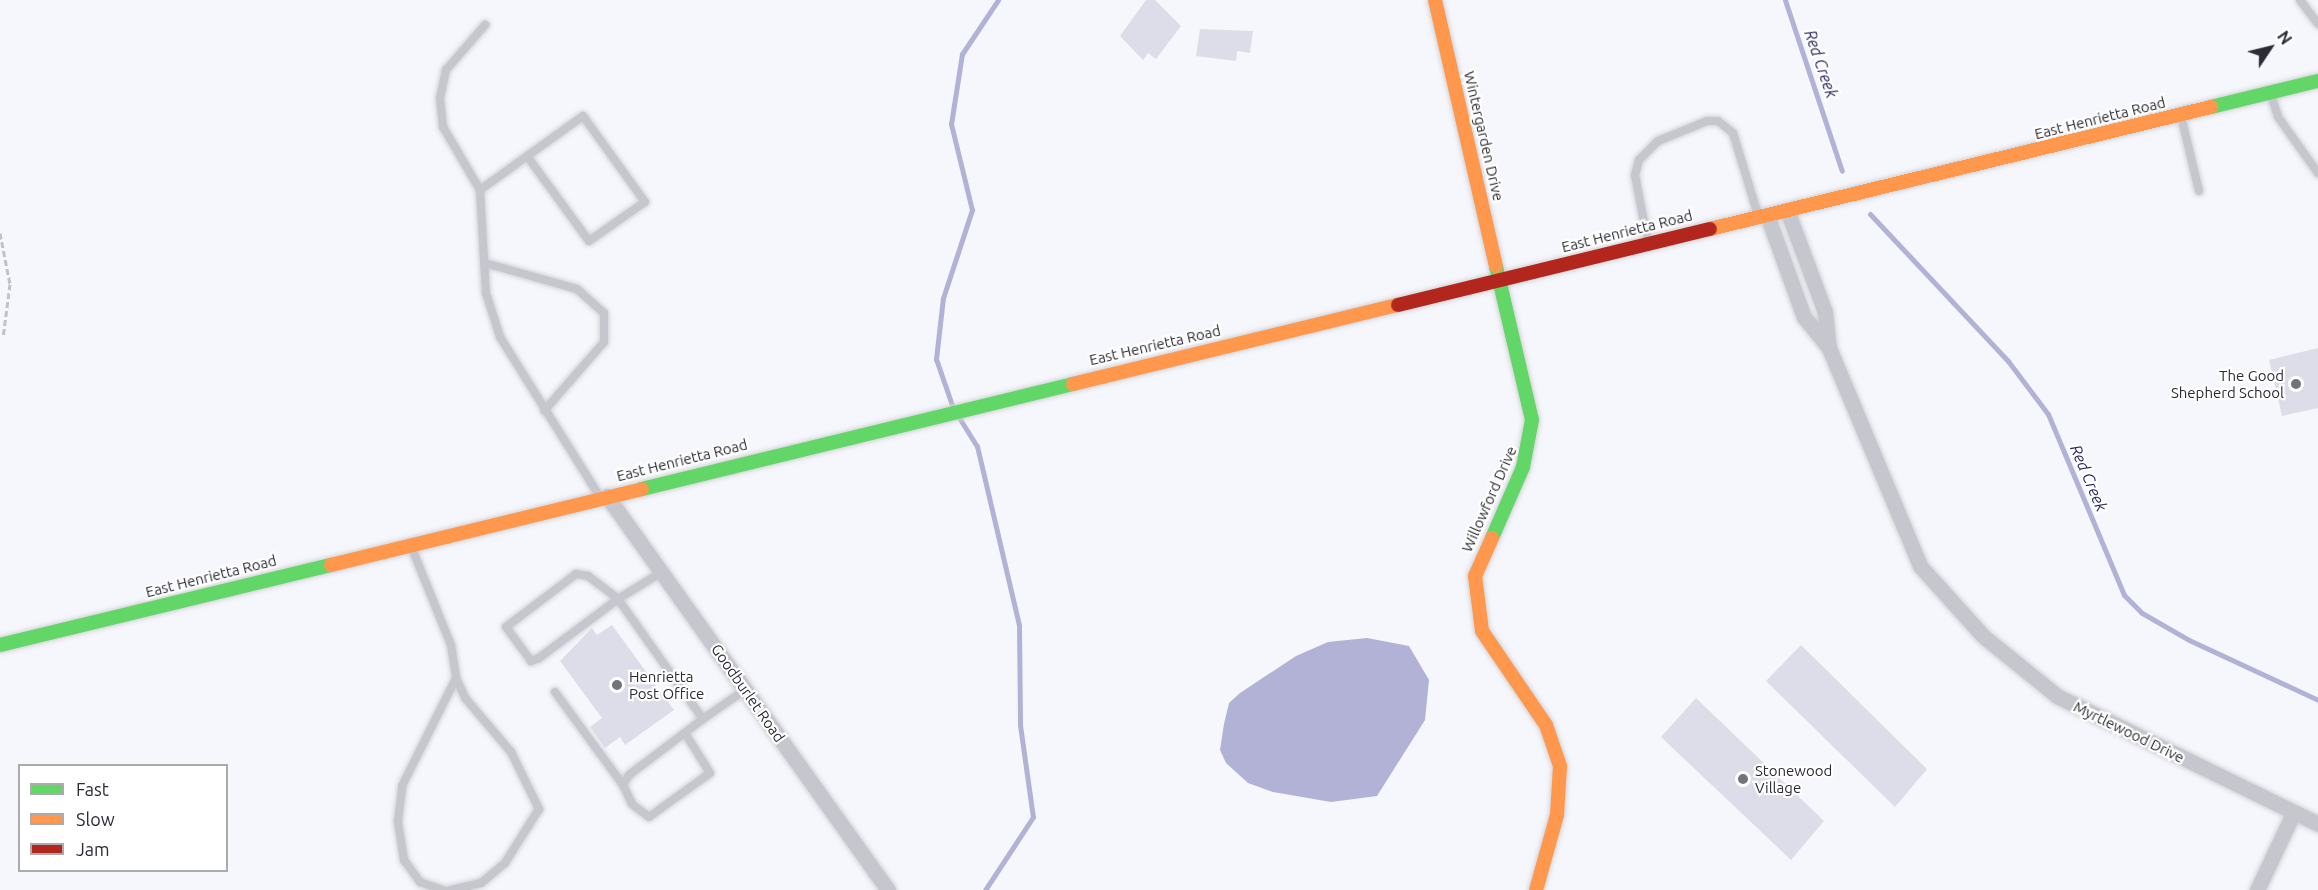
<!DOCTYPE html>
<html>
<head>
<meta charset="utf-8">
<style>
	body { margin:0 }
	#map { position:relative; width:2318px; height:890px; overflow:hidden; background:#f6f7fc; font-family:Ubuntu,sans-serif }
	div>[style] { position:absolute }
	.water>* { inset:0; background:#b1b2d5 }
	.stream>* { height:5px; margin:-2.5px; padding:0 2.5px; transform-origin:2.5px; border-radius:2.5px; background:#b1b2d5 }
	.building>* { inset:0; background:#dcdde8 }
	.path>* { height:3px; margin-top:-1.5px; transform-origin:0; background:repeating-linear-gradient(90deg,#c1c1c7 0 6px,transparent 0 9px) }
	.roads { filter:drop-shadow(0 0 2px #d2d3d7) drop-shadow(0 0 2px #d2d3d7) }
	.lane>* { height:8px; margin:-4px; padding:0 4px; transform-origin:4px; border-radius:4px; background:#c6c7ce }
	.street>* { height:15px; margin:-7.5px; padding:0 7.5px; transform-origin:7.5px; border-radius:7.5px; background:#c6c7ce }
	.fast>* { height:14px; margin:-7px; padding:0 7px; transform-origin:7px; border-radius:7px; background:#63d668 }
	.slow>* { height:14px; margin:-7px; padding:0 7px; transform-origin:7px; border-radius:7px; background:#ff974d }
	.jam>* { height:14px; margin:-7px; padding:0 7px; transform-origin:7px; border-radius:7px; background:#b3261e }
	.dots>* { width:16px; height:16px; translate:-50% -50%; box-sizing:border-box; border:3px solid #fff; border-radius:50% }
	span { translate:-50% -50%; white-space:nowrap; text-align:center; line-height:1.15; -webkit-text-stroke:4.5px #fff; paint-order:stroke }
	.street-label { font-size:15px; color:#2c2c35 }
	.poi-label { font-size:15px; color:#2c2c35 }
	.right { translate:-100% -50%; text-align:right }
	.left { translate:0 -50%; text-align:left }
	.water-label { font-size:16px; color:#2e2964; font-style:italic }
	.legend { position:absolute; left:18px; top:764px; width:210px; height:108px; box-sizing:border-box; background:#fff; border:2px solid #ababae; margin:0; padding:8px 10px; list-style:none; font-size:18px; color:#2c2c35 }
	.legend li { display:flex; align-items:center; gap:12px; height:30px }
	.legend b { width:30px; border:2px solid #ababae }
	.north { position:absolute; left:2240px; top:18px; width:60px; height:60px; -webkit-text-stroke:4px #fff; paint-order:stroke; rotate:55deg; font-size:16px; font-weight:700; line-height:24px; text-align:center; color:#2c2c35 }
	.north::after { content:''; display:block; margin:auto; width:21px; height:27px; background:#2c2c35; clip-path:polygon(50% 0,100% 100%,50% 72%,0 100%) }
</style>
</head>
<body>
<div id="map">
	<div class="water">
		<div style="clip-path:polygon(1367px 638px,1409px 646px,1429px 680px,1425px 720px,1377px 796px,1331px 802px,1273px 792px,1248px 783px,1226px 763px,1220px 750px,1224px 724px,1229px 703px,1240px 693px,1296px 656px,1328px 642px)"></div>
	</div>
	<div class="stream">
		<div style="left:1785px;top:0;width:180px;rotate:71.6deg"></div>
		<div style="left:1870px;top:214px;width:202px;rotate:46.8deg"></div>
		<div style="left:2008px;top:361px;width:66px;rotate:53deg"></div>
		<div style="left:2048px;top:414px;width:196px;rotate:67.2deg"></div>
		<div style="left:2124px;top:595px;width:25px;rotate:45deg"></div>
		<div style="left:2142px;top:613px;width:54px;rotate:29.9deg"></div>
		<div style="left:2189px;top:640px;width:142px;rotate:24.9deg"></div>
		<div style="left:953px;top:408px;width:52px;rotate:-109.1deg"></div>
		<div style="left:936px;top:359px;width:61px;rotate:-83.5deg"></div>
		<div style="left:943px;top:298px;width:93px;rotate:-71.8deg"></div>
		<div style="left:972px;top:210px;width:89px;rotate:-103.7deg"></div>
		<div style="left:951px;top:124px;width:71px;rotate:-81.1deg"></div>
		<div style="left:962px;top:54px;width:65px;rotate:-56.3deg"></div>
		<div style="left:958px;top:416px;width:36px;rotate:58deg"></div>
		<div style="left:977px;top:446px;width:184px;rotate:76.8deg"></div>
		<div style="left:1019px;top:625px;width:100px;rotate:89.4deg"></div>
		<div style="left:1020px;top:725px;width:93px;rotate:82deg"></div>
		<div style="left:1033px;top:817px;width:87px;rotate:123.3deg"></div>
	</div>
	<div class="building">
		<div style="clip-path:polygon(1146px 0,1155px 0,1181px 26px,1156px 59px,1148px 53px,1143px 60px,1120px 36px)"></div>
		<div style="clip-path:polygon(1200px 29px,1253px 31px,1250px 53px,1237px 51px,1236px 61px,1196px 56px)"></div>
		<div style="clip-path:polygon(2318px 348px,2318px 408px,2282px 416px,2269px 360px)"></div>
		<div style="clip-path:polygon(612px 625px,674px 710px,625px 745px,620px 737px,605px 748px,590px 727px,602px 718px,560px 661px,592px 628px,597px 635px)"></div>
		<div style="clip-path:polygon(1801px 645px,1927px 769px,1895px 807px,1766px 681px)"></div>
		<div style="clip-path:polygon(1696px 698px,1824px 821px,1791px 860px,1661px 737px)"></div>
	</div>
	<div class="path">
		<div style="left:0;top:233px;width:52px;rotate:78.9deg"></div>
		<div style="left:10px;top:284px;width:54px;rotate:97.4deg"></div>
	</div>
	<div class="roads">
		<div class="lane">
			<div style="left:2300px;top:0;width:30px;rotate:53deg"></div>
			<div style="left:2271px;top:95px;width:23px;rotate:72deg"></div>
			<div style="left:2278px;top:117px;width:69px;rotate:54.5deg"></div>
			<div style="left:2181px;top:116px;width:77px;rotate:76.5deg"></div>
			<div style="left:527px;top:156px;width:105px;rotate:53.9deg"></div>
			<div style="left:589px;top:241px;width:68px;rotate:-34.9deg"></div>
			<div style="left:645px;top:202px;width:106px;rotate:-125.8deg"></div>
			<div style="left:583px;top:116px;width:127px;rotate:144.3deg"></div>
			<div style="left:480px;top:190px;width:103px;rotate:86.7deg"></div>
			<div style="left:486px;top:293px;width:46px;rotate:72.3deg"></div>
			<div style="left:500px;top:337px;width:189px;rotate:58deg"></div>
			<div style="left:480px;top:190px;width:73px;rotate:-120.4deg"></div>
			<div style="left:443px;top:127px;width:29px;rotate:-96deg"></div>
			<div style="left:440px;top:98px;width:29px;rotate:-78deg"></div>
			<div style="left:446px;top:70px;width:60px;rotate:-49.1deg"></div>
			<div style="left:1648px;top:243px;width:69px;rotate:-100.8deg"></div>
			<div style="left:1635px;top:175px;width:16px;rotate:-75deg"></div>
			<div style="left:1639px;top:160px;width:27px;rotate:-45deg"></div>
			<div style="left:1658px;top:141px;width:53px;rotate:-22.2deg"></div>
			<div style="left:1707px;top:121px;width:11px"></div>
			<div style="left:1718px;top:121px;width:19px;rotate:39deg"></div>
			<div style="left:1733px;top:133px;width:86px;rotate:73deg"></div>
			<div style="left:485px;top:263px;width:96px;rotate:15.8deg"></div>
			<div style="left:577px;top:289px;width:36px;rotate:42deg"></div>
			<div style="left:604px;top:313px;width:29px;rotate:90deg"></div>
			<div style="left:604px;top:342px;width:91px;rotate:131deg"></div>
			<div style="left:411px;top:546px;width:107px;rotate:68deg"></div>
			<div style="left:451px;top:645px;width:33px;rotate:81deg"></div>
			<div style="left:456px;top:678px;width:23px;rotate:65deg"></div>
			<div style="left:466px;top:699px;width:70px;rotate:49.7deg"></div>
			<div style="left:511px;top:752px;width:64px;rotate:63.8deg"></div>
			<div style="left:539px;top:809px;width:64px;rotate:122.2deg"></div>
			<div style="left:505px;top:863px;width:31px;rotate:140deg"></div>
			<div style="left:481px;top:883px;width:32px;rotate:167deg"></div>
			<div style="left:662px;top:572px;width:52px;rotate:148.5deg"></div>
			<div style="left:618px;top:599px;width:99px;rotate:143.2deg"></div>
			<div style="left:539px;top:658px;width:9px;rotate:159deg"></div>
			<div style="left:531px;top:661px;width:42px;rotate:-126.3deg"></div>
			<div style="left:506px;top:627px;width:88px;rotate:-37.1deg"></div>
			<div style="left:576px;top:574px;width:12px;rotate:9deg"></div>
			<div style="left:588px;top:576px;width:38px;rotate:37deg"></div>
			<div style="left:618px;top:599px;width:147px;rotate:54.7deg"></div>
			<div style="left:555px;top:692px;width:115px;rotate:53.8deg"></div>
			<div style="left:685px;top:733px;width:47px;rotate:58deg"></div>
			<div style="left:710px;top:773px;width:75px;rotate:144.2deg"></div>
			<div style="left:649px;top:817px;width:21px;rotate:-143deg"></div>
			<div style="left:632px;top:804px;width:21px;rotate:-115deg"></div>
			<div style="left:623px;top:785px;width:12px;rotate:-59deg"></div>
			<div style="left:629px;top:775px;width:93px;rotate:-37.1deg"></div>
			<div style="left:703px;top:719px;width:52px;rotate:-34.9deg"></div>
			<div style="left:443px;top:890px;width:24px;rotate:-161deg"></div>
			<div style="left:420px;top:882px;width:27px;rotate:-126deg"></div>
			<div style="left:404px;top:860px;width:39px;rotate:-99deg"></div>
			<div style="left:398px;top:821px;width:35px;rotate:-83deg"></div>
			<div style="left:402px;top:786px;width:121px;rotate:-63.4deg"></div>
		</div>
		<div class="street">
			<div style="left:1787px;top:210px;width:109px;rotate:69.6deg"></div>
			<div style="left:1825px;top:312px;width:36px;rotate:84deg"></div>
			<div style="left:1829px;top:348px;width:236px;rotate:67.3deg"></div>
			<div style="left:1920px;top:566px;width:94px;rotate:48deg"></div>
			<div style="left:1983px;top:636px;width:95px;rotate:39deg"></div>
			<div style="left:2057px;top:696px;width:291px;rotate:26.1deg"></div>
			<div style="left:1767px;top:215px;width:109px;rotate:70.1deg"></div>
			<div style="left:1804px;top:317px;width:40px;rotate:51deg"></div>
			<div style="left:607px;top:496px;width:484px;rotate:54.5deg"></div>
			<div style="left:2257px;top:890px;width:84px;rotate:-64.7deg"></div>
		</div>
		<div class="fast">
			<div style="left:2211px;top:107px;width:110px;rotate:-13.7deg"></div>
			<div style="left:642px;top:489px;width:444px;rotate:-13.7deg"></div>
			<div style="left:1492px;top:538px;width:77px;rotate:-66.4deg"></div>
			<div style="left:1523px;top:467px;width:48px;rotate:-79.2deg"></div>
			<div style="left:1532px;top:420px;width:158px;rotate:-103.2deg"></div>
			<div style="left:0;top:645px;width:341px;rotate:-13.6deg"></div>
		</div>
		<div class="slow">
			<div style="left:1435px;top:0;width:273px;rotate:77.1deg"></div>
			<div style="left:1710px;top:229px;width:516px;rotate:-13.69deg"></div>
			<div style="left:1073px;top:384px;width:334px;rotate:-13.7deg"></div>
			<div style="left:1492px;top:538px;width:42px;rotate:114.1deg"></div>
			<div style="left:1475px;top:576px;width:55px;rotate:82.7deg"></div>
			<div style="left:1482px;top:631px;width:114px;rotate:55.8deg"></div>
			<div style="left:1546px;top:725px;width:43px;rotate:71.1deg"></div>
			<div style="left:1560px;top:766px;width:49px;rotate:93.5deg"></div>
			<div style="left:1557px;top:815px;width:78px;rotate:105.6deg"></div>
			<div style="left:331px;top:565px;width:320px;rotate:-13.7deg"></div>
		</div>
		<div class="jam">
			<div style="left:1398px;top:305px;width:321px;rotate:-13.7deg"></div>
		</div>
	</div>
	<div class="dots">
		<div style="left:2296px;top:384px;background:#73737b"></div>
		<div style="left:617px;top:685px;background:#73737b"></div>
		<div style="left:1743px;top:779px;background:#73737b"></div>
	</div>
	<div class="street-label">
		<span style="left:2100px;top:118px;rotate:-14deg">East Henrietta Road</span>
		<span style="left:1484px;top:136px;rotate:77deg">Wintergarden Drive</span>
		<span style="left:1627px;top:231px;rotate:-14deg">East Henrietta Road</span>
		<span style="left:1155px;top:345px;rotate:-13deg">East Henrietta Road</span>
		<span style="left:682px;top:460px;rotate:-14deg">East Henrietta Road</span>
		<span style="left:1489px;top:499px;rotate:-66deg">Willowford Drive</span>
		<span style="left:211px;top:576px;rotate:-14deg">East Henrietta Road</span>
		<span style="left:748px;top:693px;rotate:55deg">Goodburlet Road</span>
		<span style="left:2129px;top:732px;rotate:26deg">Myrtlewood Drive</span>
	</div>
	<div class="poi-label">
		<span class="right" style="left:2284px;top:384px">The Good<br>Shepherd School</span>
		<span class="left" style="left:629px;top:685px">Henrietta<br>Post Office</span>
		<span class="left" style="left:1755px;top:779px">Stonewood<br>Village</span>
	</div>
	<div class="water-label">
		<span style="left:1821px;top:64px;rotate:71deg">Red Creek</span>
		<span style="left:2089px;top:478px;rotate:67deg">Red Creek</span>
	</div>
	<ul class="legend">
	<li><b style="height:8px;background:#63d668"></b>Fast</li>
	<li><b style="height:8px;background:#ff974d"></b>Slow</li>
	<li><b style="height:8px;background:#b3261e"></b>Jam</li>
	</ul>
	<div class="north">N</div>
</div>
</body>
</html>
